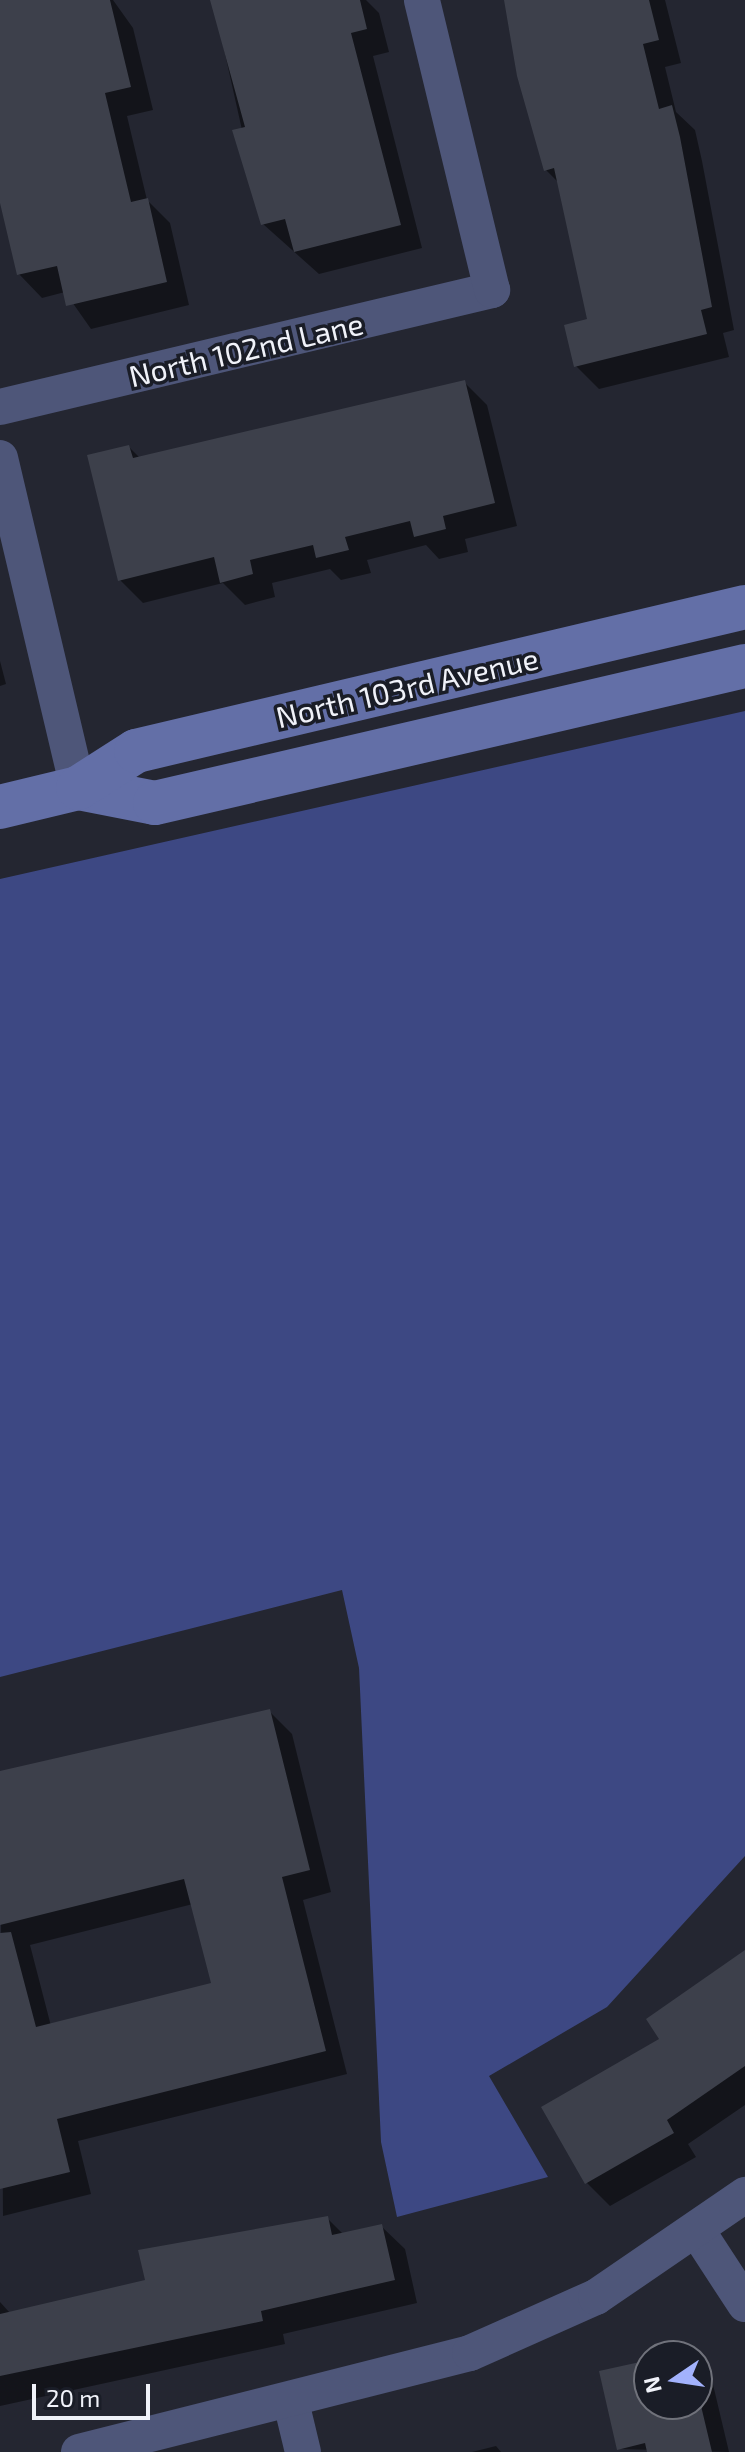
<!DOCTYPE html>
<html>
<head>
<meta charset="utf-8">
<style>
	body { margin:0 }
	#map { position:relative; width:745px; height:2452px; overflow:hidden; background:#242631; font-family:"Exo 2",sans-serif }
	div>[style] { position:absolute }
	.green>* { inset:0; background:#3d4883 }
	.shadow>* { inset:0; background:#0007 }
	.building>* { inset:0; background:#3d404b }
	.street>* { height:36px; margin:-18px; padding:0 18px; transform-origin:18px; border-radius:18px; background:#4e5679 }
	.secondary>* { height:44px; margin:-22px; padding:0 22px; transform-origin:22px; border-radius:22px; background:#636fa7 }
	span { translate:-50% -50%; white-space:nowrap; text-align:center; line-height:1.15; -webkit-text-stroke:7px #1a1d27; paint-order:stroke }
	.street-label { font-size:30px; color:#f0f2f9 }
	.north { position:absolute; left:633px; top:2340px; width:80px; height:80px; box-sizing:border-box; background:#1a1d27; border:2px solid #70727b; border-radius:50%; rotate:257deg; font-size:22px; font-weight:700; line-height:32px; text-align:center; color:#f0f2f9 }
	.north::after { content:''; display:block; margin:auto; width:28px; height:36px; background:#a2b2fd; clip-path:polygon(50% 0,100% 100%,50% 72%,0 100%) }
	.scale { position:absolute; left:32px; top:2384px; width:118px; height:36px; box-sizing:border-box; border:4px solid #f0f2f9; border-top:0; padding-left:10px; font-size:24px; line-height:28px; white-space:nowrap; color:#f0f2f9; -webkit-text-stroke:6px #1a1d27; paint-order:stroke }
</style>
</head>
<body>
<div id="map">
	<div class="green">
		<div style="clip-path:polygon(745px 711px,745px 1856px,607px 2007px,489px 2076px,548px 2177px,397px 2217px,381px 2142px,359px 1668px,342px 1590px,0 1677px,0 879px)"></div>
	</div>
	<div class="shadow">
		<div style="clip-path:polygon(0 0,113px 0,133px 28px,153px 110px,127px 116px,147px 200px,170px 223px,189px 305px,91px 329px,65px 292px,42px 298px,19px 274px,0 195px)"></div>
		<div style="clip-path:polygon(213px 0,366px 0,379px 13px,389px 52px,373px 56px,422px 248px,319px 274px,263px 224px)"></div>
		<div style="clip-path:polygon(507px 0,665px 0,681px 63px,665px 67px,676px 112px,695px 130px,702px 161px,734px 330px,723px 333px,729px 357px,599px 389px,576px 366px,589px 320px,560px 184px,546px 170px,519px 76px)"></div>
		<div style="clip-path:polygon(464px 382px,487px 405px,517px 526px,465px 539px,468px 552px,439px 559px,426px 545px,367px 560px,371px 573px,341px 580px,330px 569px,272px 583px,275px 597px,245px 605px,223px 583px,143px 603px,120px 580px,129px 447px,140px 458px)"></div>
		<div style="clip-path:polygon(0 661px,6px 684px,0 686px)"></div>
		<div style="clip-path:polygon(evenodd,269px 1711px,292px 1734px,331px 1892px,303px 1900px,347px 2074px,78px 2141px,91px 2194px,3px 2216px,0 1773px,269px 1711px,193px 1904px,214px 1985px,51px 2026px,30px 1945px,193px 1904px)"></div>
		<div style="clip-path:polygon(745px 1953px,745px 2105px,688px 2144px,696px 2157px,610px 2206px,587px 2183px,662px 2039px)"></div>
		<div style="clip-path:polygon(327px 2218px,344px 2235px,381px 2226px,405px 2249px,417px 2303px,283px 2334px,285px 2344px,0 2406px,0 2302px,10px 2313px,148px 2282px,141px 2252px)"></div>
		<div style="clip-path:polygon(649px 2362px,649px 2404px,697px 2404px,697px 2363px,711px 2376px,729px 2452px,619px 2449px)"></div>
		<div style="clip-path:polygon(496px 2446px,501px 2452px,472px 2452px)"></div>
	</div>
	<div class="building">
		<div style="clip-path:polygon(0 0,110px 0,131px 87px,105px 93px,131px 202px,148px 198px,167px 282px,66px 306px,57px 266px,17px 275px,0 203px)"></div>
		<div style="clip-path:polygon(210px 0,360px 0,367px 29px,351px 33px,401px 225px,294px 252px,285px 219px,261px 225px,232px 130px,245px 127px)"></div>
		<div style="clip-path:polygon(504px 0,649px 0,659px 40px,643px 44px,659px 109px,672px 105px,680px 137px,712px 307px,701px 310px,707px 334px,574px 367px,564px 325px,587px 319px,554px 168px,544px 171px,517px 76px)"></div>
		<div style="clip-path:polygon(465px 380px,495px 503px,443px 516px,446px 529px,414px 537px,410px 521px,345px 537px,349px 550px,316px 558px,313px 545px,250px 560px,253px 574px,220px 583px,214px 557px,118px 581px,87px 455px,129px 445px,133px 458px)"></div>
		<div style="clip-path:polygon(270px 1709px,310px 1870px,282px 1877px,326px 2051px,57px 2119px,70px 2172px,0 2189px,0 1933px,11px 1932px,36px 2027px,211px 1983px,184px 1879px,0 1925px,0 1771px)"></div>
		<div style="clip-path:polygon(745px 1950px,745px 2066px,667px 2120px,674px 2133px,585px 2184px,541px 2107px,659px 2039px,646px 2019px)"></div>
		<div style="clip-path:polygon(328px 2216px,332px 2235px,382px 2224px,395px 2280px,261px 2311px,263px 2321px,0 2376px,0 2314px,145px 2280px,138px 2250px)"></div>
		<div style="clip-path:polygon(649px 2360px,649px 2404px,697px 2404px,697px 2389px,712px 2452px,647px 2452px,645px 2443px,617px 2450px,599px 2371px)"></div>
	</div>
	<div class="street">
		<div style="left:0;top:407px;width:506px;rotate:-13.38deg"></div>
		<div style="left:492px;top:290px;width:298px;rotate:-103.6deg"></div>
		<div style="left:0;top:458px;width:339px;rotate:76.7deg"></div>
		<div style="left:698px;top:2232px;width:86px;rotate:56.9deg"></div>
		<div style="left:291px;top:2402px;width:51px;rotate:76.5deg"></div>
		<div style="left:79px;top:2452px;width:403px;rotate:-14.2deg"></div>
		<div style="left:470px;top:2353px;width:138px;rotate:-24deg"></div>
		<div style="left:596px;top:2297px;width:181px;rotate:-34.4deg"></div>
	</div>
	<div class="secondary">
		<div style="left:78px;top:788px;width:78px;rotate:11deg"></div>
		<div style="left:155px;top:803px;width:606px;rotate:-13.07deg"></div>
		<div style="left:0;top:807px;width:80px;rotate:-13.7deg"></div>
		<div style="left:78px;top:788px;width:69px;rotate:-32.5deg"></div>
		<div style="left:136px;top:751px;width:626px;rotate:-13.3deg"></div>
	</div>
	<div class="street-label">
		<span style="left:246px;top:349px;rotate:-13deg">North 102nd Lane</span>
		<span style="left:407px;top:687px;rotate:-13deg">North 103rd Avenue</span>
	</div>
	<div class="north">N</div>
	<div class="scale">20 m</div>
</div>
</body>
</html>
